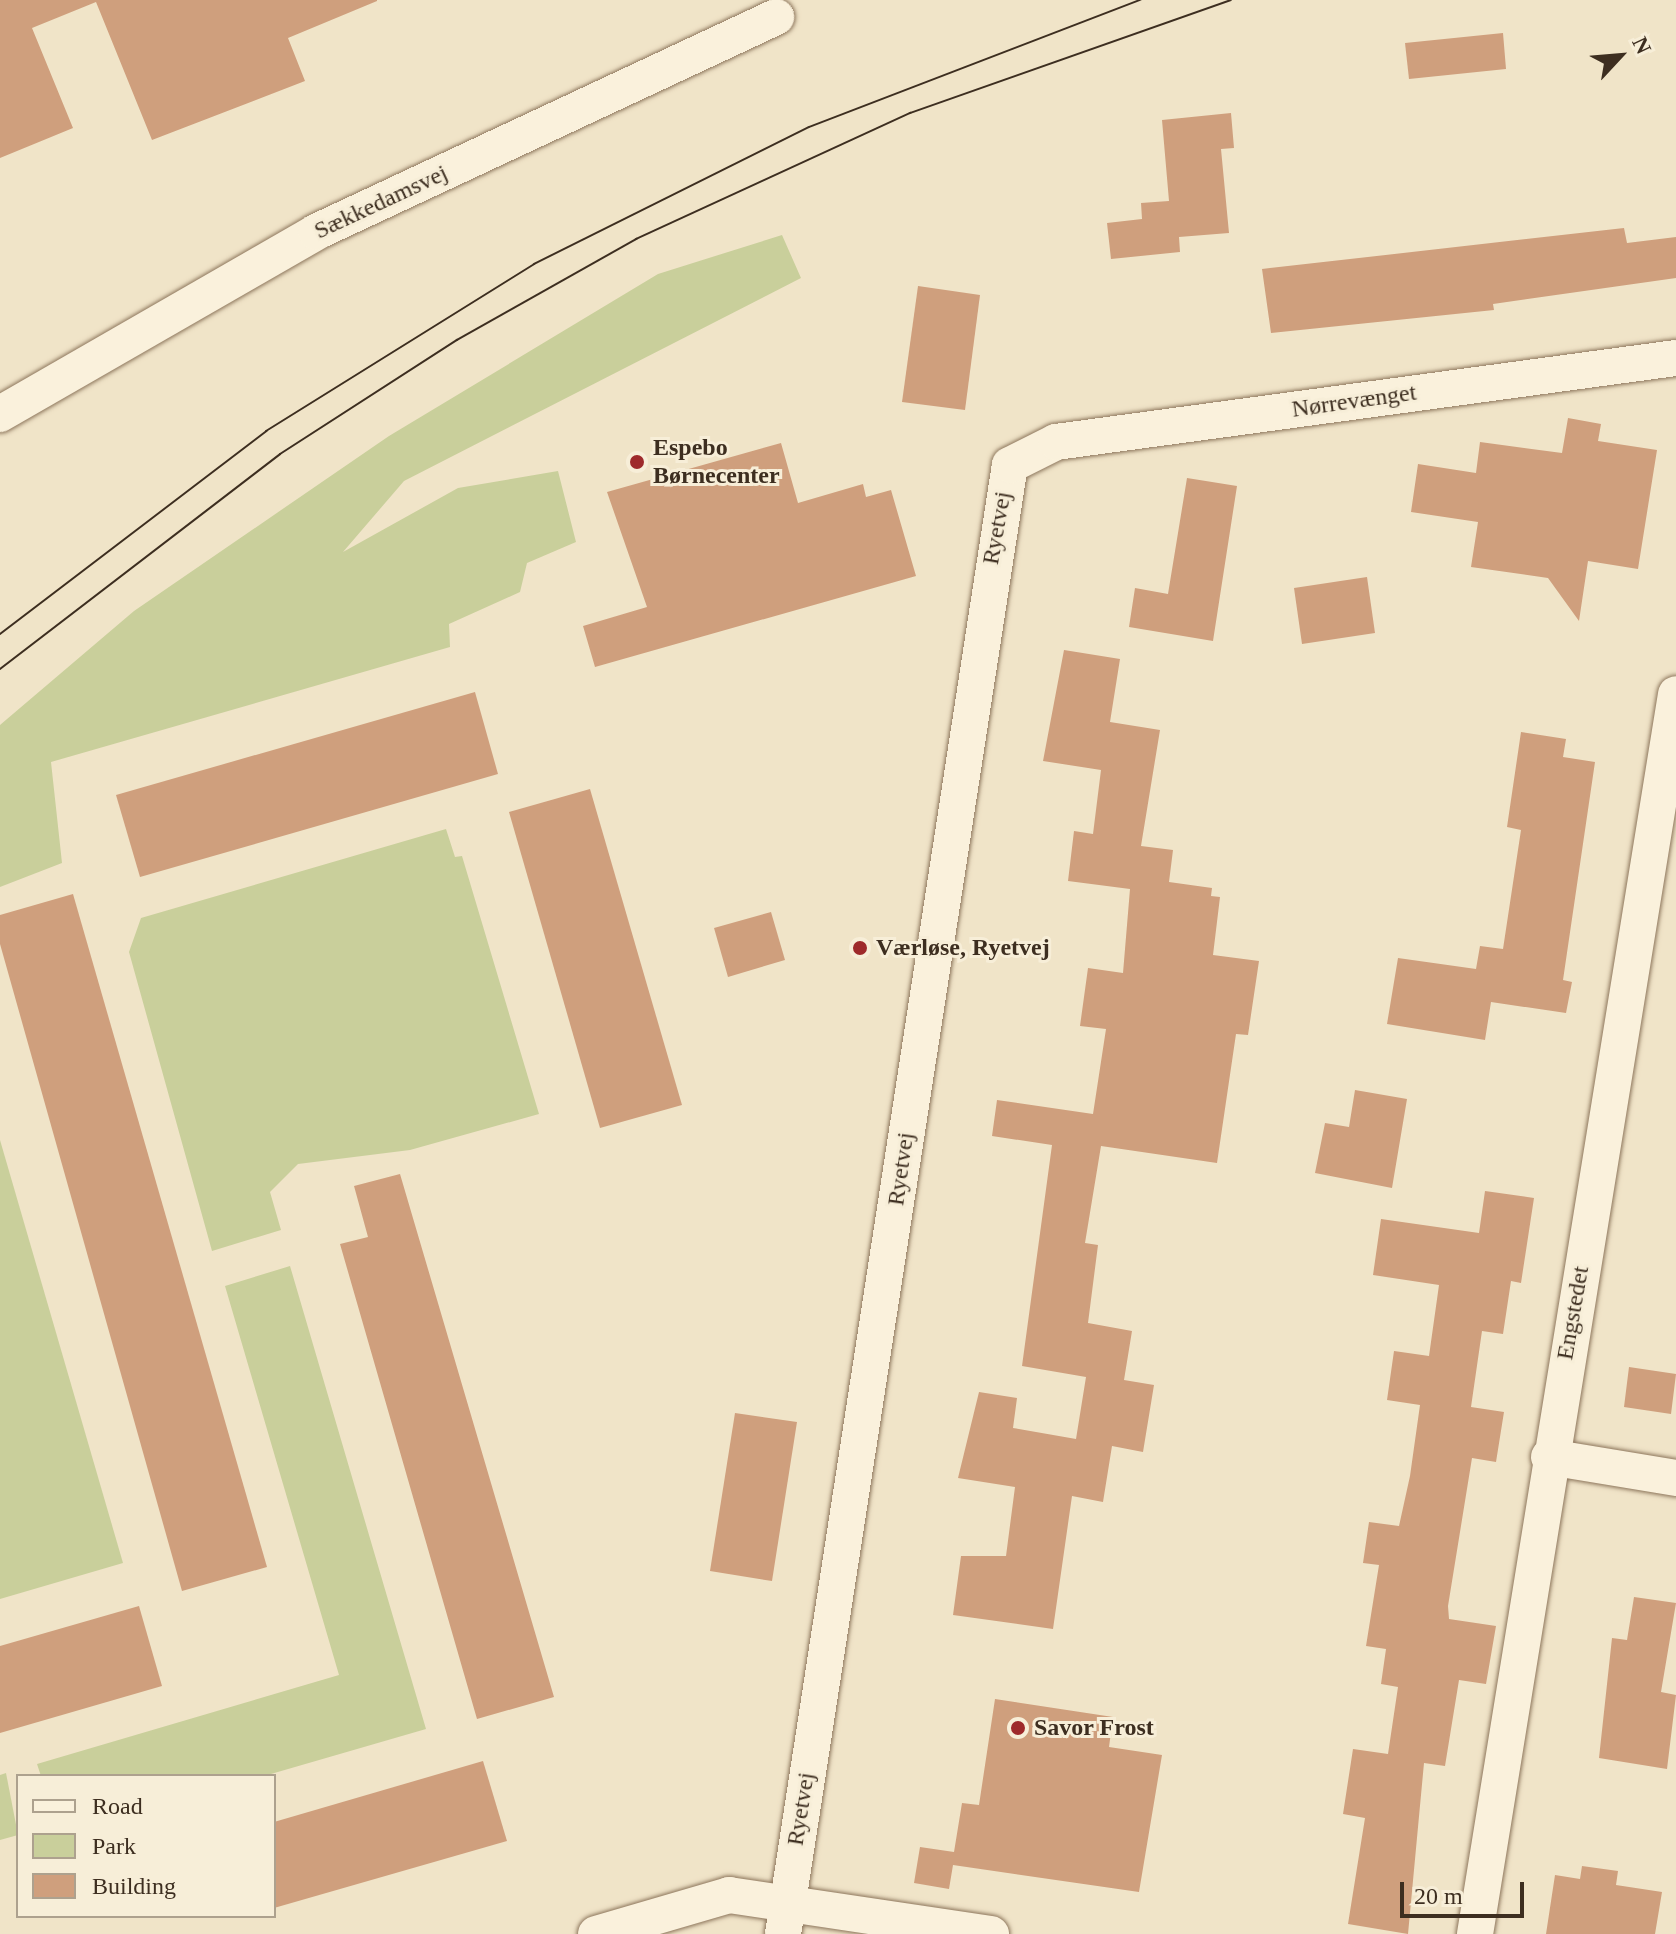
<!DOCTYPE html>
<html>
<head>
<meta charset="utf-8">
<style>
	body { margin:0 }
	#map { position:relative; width:1676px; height:1934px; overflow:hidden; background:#f0e4c8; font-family:"Times New Roman",serif }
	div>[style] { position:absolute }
	.green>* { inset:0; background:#c9cf9b }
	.building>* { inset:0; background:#cf9f7d }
	.roads { filter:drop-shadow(0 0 2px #8d765c) drop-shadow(0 0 2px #8d765c) }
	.minor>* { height:36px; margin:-18px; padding:0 18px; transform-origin:18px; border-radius:18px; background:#faf1dc }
	.tram>* { height:2px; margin:-1px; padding:0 1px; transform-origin:1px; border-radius:1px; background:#3d2e20 }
	.dots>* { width:22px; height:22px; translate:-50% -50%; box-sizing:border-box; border:4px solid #f7eed8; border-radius:50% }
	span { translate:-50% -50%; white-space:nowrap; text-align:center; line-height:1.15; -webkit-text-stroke:6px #f7eed8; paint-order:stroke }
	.street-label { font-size:24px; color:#3d2e20 }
	.poi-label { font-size:24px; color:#3d2e20; font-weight:700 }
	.left { translate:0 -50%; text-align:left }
	.legend { position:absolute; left:16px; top:1774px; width:260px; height:144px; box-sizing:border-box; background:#f7eed8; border:2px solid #ada18e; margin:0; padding:10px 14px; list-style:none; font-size:24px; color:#3d2e20 }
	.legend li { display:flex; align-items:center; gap:16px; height:40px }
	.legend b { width:40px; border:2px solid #ada18e }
	.north { position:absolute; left:1580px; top:16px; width:80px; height:80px; -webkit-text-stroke:6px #f7eed8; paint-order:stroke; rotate:64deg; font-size:22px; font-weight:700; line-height:32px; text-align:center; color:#3d2e20 }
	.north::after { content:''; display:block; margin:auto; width:28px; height:36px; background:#3d2e20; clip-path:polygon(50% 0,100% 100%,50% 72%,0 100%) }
	.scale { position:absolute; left:1400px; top:1882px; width:124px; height:36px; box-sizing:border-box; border:4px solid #3d2e20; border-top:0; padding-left:10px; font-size:24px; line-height:28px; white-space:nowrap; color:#3d2e20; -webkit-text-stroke:6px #f7eed8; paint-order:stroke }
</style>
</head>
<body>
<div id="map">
	<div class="green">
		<div style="clip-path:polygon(782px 235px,801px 278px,404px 481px,343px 552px,458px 488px,558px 471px,576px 542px,527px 563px,520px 592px,449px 624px,450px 647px,51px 762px,62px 863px,0 887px,0 725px,134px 611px,389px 436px,658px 274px)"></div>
		<div style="clip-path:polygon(446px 829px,455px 857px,462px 856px,539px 1114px,410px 1150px,298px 1164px,270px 1192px,281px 1230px,212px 1251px,129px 952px,141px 918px)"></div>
		<div style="clip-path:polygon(0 1140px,123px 1563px,0 1599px)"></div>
		<div style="clip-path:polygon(290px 1266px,426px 1729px,264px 1776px,41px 1776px,37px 1764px,339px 1675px,225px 1286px)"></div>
		<div style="clip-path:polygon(6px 1773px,18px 1835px,0 1840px,0 1775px)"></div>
	</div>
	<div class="building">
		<div style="clip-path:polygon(0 0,377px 0,377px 1px,288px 38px,305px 81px,152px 140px,96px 2px,32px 28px,73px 128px,0 158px)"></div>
		<div style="clip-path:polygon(1503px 33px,1506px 69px,1409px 79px,1405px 43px)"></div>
		<div style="clip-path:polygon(1231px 113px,1234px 148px,1221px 149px,1229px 233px,1179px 237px,1180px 252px,1111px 259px,1107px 223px,1142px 219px,1141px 203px,1169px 201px,1162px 120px)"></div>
		<div style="clip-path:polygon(1624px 228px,1627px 243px,1676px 237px,1676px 278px,1493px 304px,1494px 310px,1271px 333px,1262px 269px)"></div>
		<div style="clip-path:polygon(918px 286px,980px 295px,965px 410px,902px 402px)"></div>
		<div style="clip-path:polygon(1568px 418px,1601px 424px,1598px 441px,1657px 450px,1638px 569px,1588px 561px,1579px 621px,1548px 578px,1471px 567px,1478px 522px,1411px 512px,1418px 464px,1476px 473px,1480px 442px,1562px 453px)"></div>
		<div style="clip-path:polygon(781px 443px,798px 503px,863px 484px,866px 497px,891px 490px,916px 576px,595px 667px,583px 626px,647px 607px,607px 492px)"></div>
		<div style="clip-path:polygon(1187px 478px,1237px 486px,1213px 641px,1129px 627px,1135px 588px,1168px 594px)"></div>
		<div style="clip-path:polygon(1367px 577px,1375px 633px,1302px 644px,1294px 588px)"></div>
		<div style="clip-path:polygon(1064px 650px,1120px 659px,1110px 722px,1160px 730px,1141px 846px,1173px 850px,1169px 882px,1212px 888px,1211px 896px,1220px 897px,1213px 955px,1259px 961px,1248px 1035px,1236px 1034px,1217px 1163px,1101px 1146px,1085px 1243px,1098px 1245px,1088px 1323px,1132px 1331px,1124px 1380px,1154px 1385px,1143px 1452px,1112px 1446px,1103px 1502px,1072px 1496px,1053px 1629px,953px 1615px,961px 1556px,1006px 1556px,1015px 1487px,958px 1478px,979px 1392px,1017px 1398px,1013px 1428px,1076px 1439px,1086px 1377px,1022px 1366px,1052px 1145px,992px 1136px,997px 1100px,1093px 1114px,1106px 1029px,1080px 1026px,1088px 968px,1123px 973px,1130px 889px,1068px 881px,1074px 831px,1093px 834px,1101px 770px,1043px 761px)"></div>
		<div style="clip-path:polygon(475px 692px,498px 774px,140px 877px,116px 795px)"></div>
		<div style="clip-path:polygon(1521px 732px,1566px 739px,1563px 757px,1595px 762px,1563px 980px,1572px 982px,1566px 1013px,1491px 1002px,1485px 1040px,1387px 1024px,1398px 958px,1476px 969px,1480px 946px,1503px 949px,1521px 830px,1507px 827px)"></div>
		<div style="clip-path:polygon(590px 789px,682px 1105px,600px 1128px,509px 812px)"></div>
		<div style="clip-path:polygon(73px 894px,267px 1567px,182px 1591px,0 944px,0 915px)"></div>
		<div style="clip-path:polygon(771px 912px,785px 960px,728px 977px,714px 928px)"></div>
		<div style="clip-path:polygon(1355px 1090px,1407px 1099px,1392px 1188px,1315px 1173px,1325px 1123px,1349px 1127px)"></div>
		<div style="clip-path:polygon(400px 1174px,554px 1697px,477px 1719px,340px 1244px,368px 1237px,354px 1186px)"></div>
		<div style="clip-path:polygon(1485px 1191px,1534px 1198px,1521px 1283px,1511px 1281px,1503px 1334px,1482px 1331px,1471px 1407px,1504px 1412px,1496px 1462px,1472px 1458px,1448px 1606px,1449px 1619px,1496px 1626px,1486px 1684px,1459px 1680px,1445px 1766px,1424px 1763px,1408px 1934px,1348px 1924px,1365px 1818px,1343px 1814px,1353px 1749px,1388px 1754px,1398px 1687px,1381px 1684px,1386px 1649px,1366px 1646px,1379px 1565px,1363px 1563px,1369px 1522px,1399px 1526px,1410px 1476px,1420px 1405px,1387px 1400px,1394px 1351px,1429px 1356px,1439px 1285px,1373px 1275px,1381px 1219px,1479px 1233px)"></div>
		<div style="clip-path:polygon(1629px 1367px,1676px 1374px,1671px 1414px,1624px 1407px)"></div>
		<div style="clip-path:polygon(735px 1413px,797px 1422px,772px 1581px,710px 1571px)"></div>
		<div style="clip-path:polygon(1634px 1597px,1676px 1603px,1661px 1692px,1676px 1695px,1667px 1769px,1599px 1758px,1612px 1638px,1627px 1640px)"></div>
		<div style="clip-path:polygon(139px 1606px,162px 1686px,0 1733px,0 1646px)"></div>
		<div style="clip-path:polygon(995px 1699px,1113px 1717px,1109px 1747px,1162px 1755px,1139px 1892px,953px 1865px,949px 1889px,914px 1883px,920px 1847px,954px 1852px,962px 1803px,979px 1805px)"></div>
		<div style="clip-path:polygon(483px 1761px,507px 1841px,274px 1908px,274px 1822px)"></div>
		<div style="clip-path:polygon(1582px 1866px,1618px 1871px,1616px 1885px,1662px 1892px,1655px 1934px,1546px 1934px,1555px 1875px,1580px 1879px)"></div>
	</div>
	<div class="roads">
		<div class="minor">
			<div style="left:0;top:414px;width:365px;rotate:-29.9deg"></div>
			<div style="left:316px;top:232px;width:508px;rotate:-25.05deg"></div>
			<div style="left:1549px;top:1457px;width:129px;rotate:9.4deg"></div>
			<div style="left:596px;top:1934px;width:139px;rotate:-16.3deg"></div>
			<div style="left:729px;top:1895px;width:265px;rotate:8.5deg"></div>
			<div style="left:783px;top:1934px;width:1486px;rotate:-81.22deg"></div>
			<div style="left:1010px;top:465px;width:51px;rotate:-26.6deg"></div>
			<div style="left:1056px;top:442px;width:626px;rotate:-7.72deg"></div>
			<div style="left:1475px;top:1934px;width:1256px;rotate:-80.79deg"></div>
		</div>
	</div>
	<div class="tram">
		<div style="left:0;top:634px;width:335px;rotate:-37.3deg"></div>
		<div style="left:266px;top:431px;width:316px;rotate:-31.9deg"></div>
		<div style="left:534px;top:264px;width:307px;rotate:-26.5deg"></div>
		<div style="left:809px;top:127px;width:355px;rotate:-21deg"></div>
		<div style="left:0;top:669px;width:353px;rotate:-37.5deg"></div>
		<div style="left:280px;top:454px;width:211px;rotate:-32.8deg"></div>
		<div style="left:457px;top:340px;width:206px;rotate:-29.4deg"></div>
		<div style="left:636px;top:239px;width:302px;rotate:-24.7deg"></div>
		<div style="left:910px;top:113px;width:340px;rotate:-19.4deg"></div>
	</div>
	<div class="dots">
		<div style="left:637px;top:462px;background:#9e2a2b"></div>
		<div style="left:860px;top:948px;background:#9e2a2b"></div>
		<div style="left:1018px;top:1728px;background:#9e2a2b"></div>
	</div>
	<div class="street-label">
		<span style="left:381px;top:202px;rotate:-25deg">Sækkedamsvej</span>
		<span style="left:1354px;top:401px;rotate:-8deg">Nørrevænget</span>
		<span style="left:997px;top:528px;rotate:-80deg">Ryetvej</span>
		<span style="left:901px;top:1169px;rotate:-82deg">Ryetvej</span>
		<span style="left:1573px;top:1313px;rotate:-80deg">Engstedet</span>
		<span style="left:801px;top:1809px;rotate:-81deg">Ryetvej</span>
	</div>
	<div class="poi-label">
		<span class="left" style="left:653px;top:462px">Espebo<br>Børnecenter</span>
		<span class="left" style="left:876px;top:948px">Værløse, Ryetvej</span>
		<span class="left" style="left:1034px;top:1728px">Savor Frost</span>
	</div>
	<ul class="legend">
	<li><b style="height:10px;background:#faf1dc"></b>Road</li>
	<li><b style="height:22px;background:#c9cf9b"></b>Park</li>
	<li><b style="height:22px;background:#cf9f7d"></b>Building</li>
	</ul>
	<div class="north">N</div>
	<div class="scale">20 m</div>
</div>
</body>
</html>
